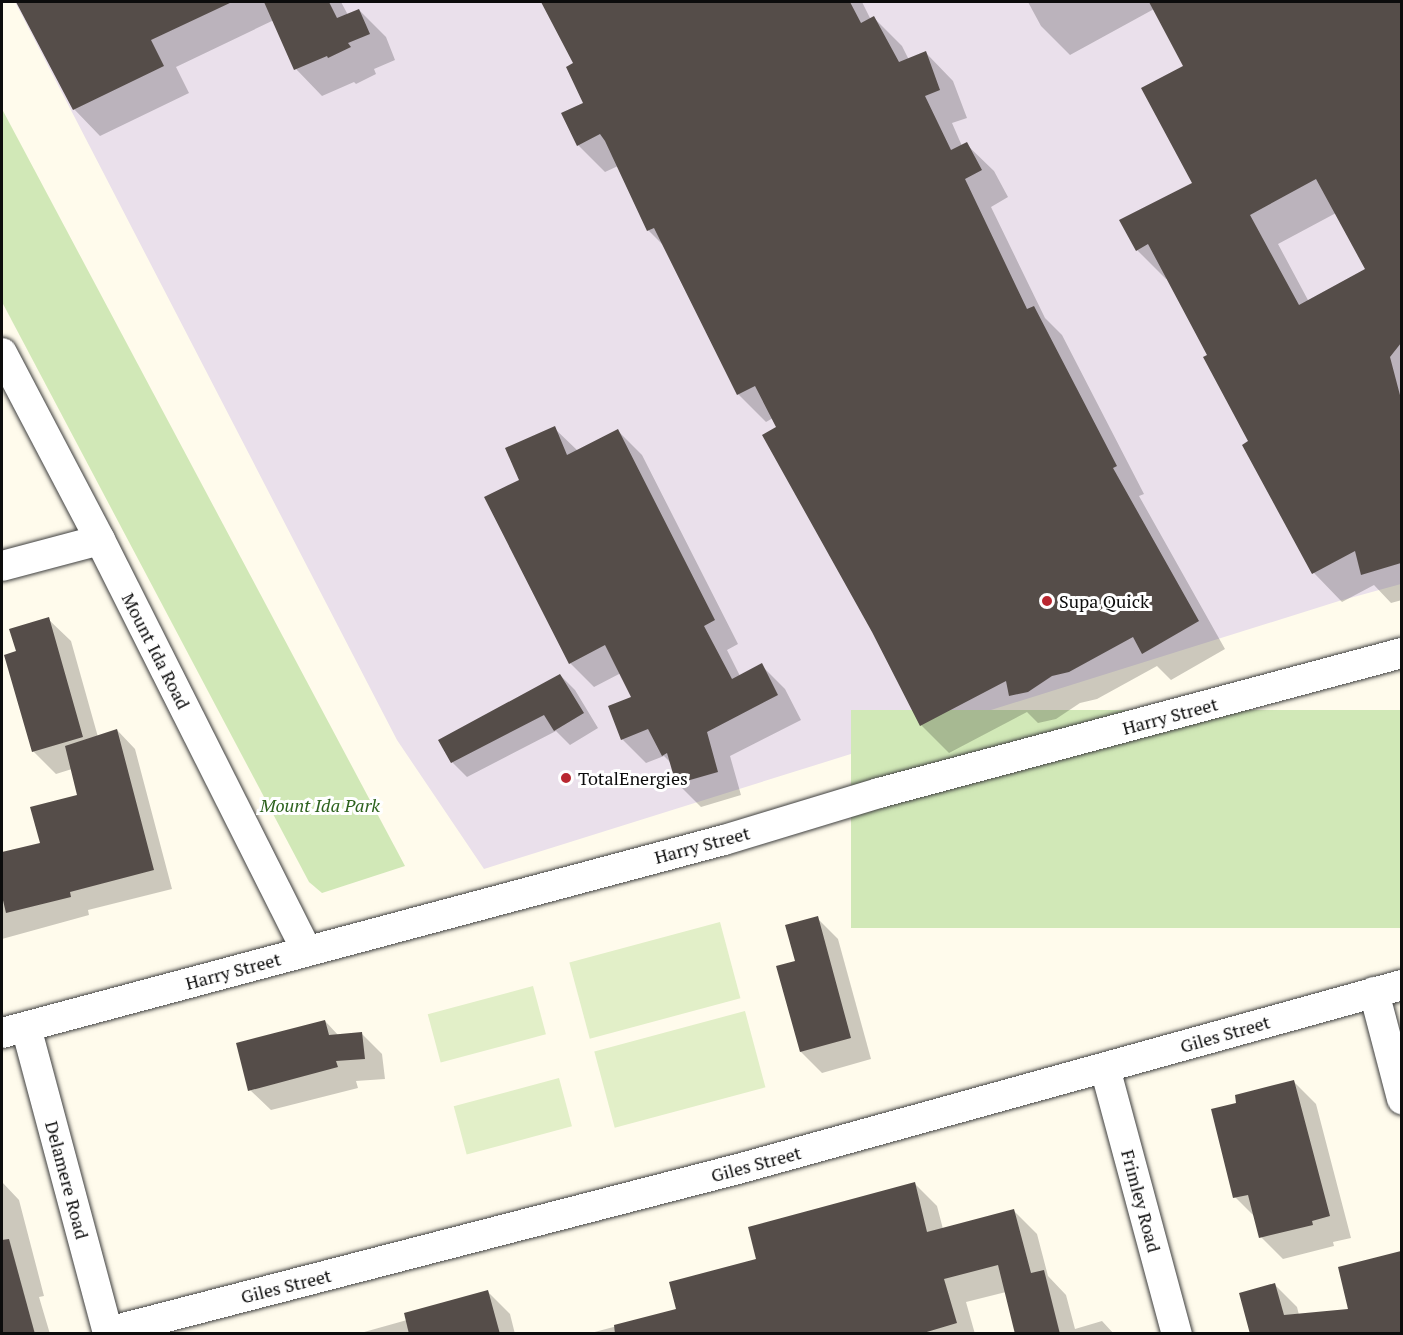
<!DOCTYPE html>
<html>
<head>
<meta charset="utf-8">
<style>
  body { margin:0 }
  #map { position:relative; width:1403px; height:1335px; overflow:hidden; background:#fffbec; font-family:"PT Serif",serif }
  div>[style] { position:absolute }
  .industrial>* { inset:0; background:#eae0eb }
  .green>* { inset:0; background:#d1e8b7; transform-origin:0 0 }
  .pitch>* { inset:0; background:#e2efc8; transform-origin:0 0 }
  .shadow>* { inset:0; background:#0003 }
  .building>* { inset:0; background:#554d49 }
  .roads { filter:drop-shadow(0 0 2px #3f3f3f) drop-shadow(0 0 2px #3f3f3f) }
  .street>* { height:30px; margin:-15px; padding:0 15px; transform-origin:15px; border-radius:15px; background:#fff }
  .dots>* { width:16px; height:16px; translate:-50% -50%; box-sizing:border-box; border:3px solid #fff; border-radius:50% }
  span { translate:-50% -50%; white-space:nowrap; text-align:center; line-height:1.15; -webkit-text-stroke:6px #fff; paint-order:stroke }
  .poi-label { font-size:18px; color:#0c0c0c }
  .left { translate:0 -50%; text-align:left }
  .street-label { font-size:18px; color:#0c0c0c }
  .park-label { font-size:18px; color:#2d621e; font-style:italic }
  .frame { position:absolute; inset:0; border:3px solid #0c0c0c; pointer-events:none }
</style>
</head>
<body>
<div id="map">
  <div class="industrial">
    <i style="clip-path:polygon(15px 2px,1401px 2px,1401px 584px,1339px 601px,484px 869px,397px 740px)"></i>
  </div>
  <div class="green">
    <i style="clip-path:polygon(2px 109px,405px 866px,322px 893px,309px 882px,2px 302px)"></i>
    <i style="left:1401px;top:710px;width:218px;height:550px;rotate:90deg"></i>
  </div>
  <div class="pitch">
    <i style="left:720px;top:922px;width:79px;height:156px;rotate:75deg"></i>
    <i style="left:533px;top:986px;width:50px;height:109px;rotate:75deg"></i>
    <i style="left:745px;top:1011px;width:79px;height:156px;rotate:75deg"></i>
    <i style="left:559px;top:1078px;width:50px;height:109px;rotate:75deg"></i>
  </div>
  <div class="shadow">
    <i style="clip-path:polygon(17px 2px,341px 2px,348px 15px,359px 10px,386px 37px,395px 60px,374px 69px,376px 74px,356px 84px,354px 82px,322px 96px,296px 69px,274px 20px,176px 67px,189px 93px,100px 136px,74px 109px)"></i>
    <i style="clip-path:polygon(543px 2px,862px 2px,871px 20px,874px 18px,902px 46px,909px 60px,926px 53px,953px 81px,967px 118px,952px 123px,962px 146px,966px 144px,994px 171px,1008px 197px,991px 207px,1045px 318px,1062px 335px,1144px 494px,1139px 496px,1225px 649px,1171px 680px,1157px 666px,1097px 699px,1080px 703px,1056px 719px,1038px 723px,1027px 712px,949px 753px,921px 725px,873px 631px,773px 418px,766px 422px,738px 394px,665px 247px,648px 230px,618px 166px,605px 172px,578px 145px,585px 104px,575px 64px)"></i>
    <i style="clip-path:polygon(evenodd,1028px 2px,1402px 2px,1402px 600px,1391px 603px,1374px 585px,1342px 602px,1314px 573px,1244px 445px,1250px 442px,1209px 356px,1168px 278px,1166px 279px,1137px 250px,1194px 184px,1185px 66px,1154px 9px,1070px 55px,1041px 26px,1028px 2px,1336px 213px,1368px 270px,1309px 302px,1278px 244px,1336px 213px)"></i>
    <i style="clip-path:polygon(554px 428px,578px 451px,618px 431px,642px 455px,738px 644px,727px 650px,740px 676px,761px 665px,785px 689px,801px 720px,730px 756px,741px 795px,701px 807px,677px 783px,672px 764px,664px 756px,646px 763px,622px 739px,634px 698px,621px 673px,594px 687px,570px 663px,520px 480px)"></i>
    <i style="clip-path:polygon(48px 619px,71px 641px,98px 737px,117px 730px,135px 749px,172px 889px,88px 910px,89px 915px,2px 939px,2px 854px,42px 844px,79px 796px,72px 769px,56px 774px,33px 751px,17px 652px)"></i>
    <i style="clip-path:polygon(560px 675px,575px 690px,598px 728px,570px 745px,556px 731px,467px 777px,452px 762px)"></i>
    <i style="clip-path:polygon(817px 918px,838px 939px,871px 1059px,822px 1073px,801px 1052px,797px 962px)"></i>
    <i style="clip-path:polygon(325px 1021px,339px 1036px,362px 1034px,382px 1054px,385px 1079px,356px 1081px,358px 1088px,271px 1110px,250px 1090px)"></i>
    <i style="clip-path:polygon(1294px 1082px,1316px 1104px,1351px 1238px,1333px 1242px,1334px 1246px,1283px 1259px,1261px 1237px,1256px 1218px,1235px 1197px)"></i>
    <i style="clip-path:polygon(2px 1182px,19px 1200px,44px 1296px,39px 1297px,50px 1334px,2px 1334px)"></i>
    <i style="clip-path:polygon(914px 1183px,937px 1206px,943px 1229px,1014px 1211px,1037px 1234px,1048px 1276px,1066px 1295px,1075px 1329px,1102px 1321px,1114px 1334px,1016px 1334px,1006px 1292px,966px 1302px,975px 1334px,587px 1334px,678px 1310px,757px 1261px)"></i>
    <i style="clip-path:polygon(1402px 1253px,1402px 1334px,1251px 1334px,1275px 1285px,1297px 1307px,1299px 1315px,1350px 1310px,1340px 1268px)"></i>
    <i style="clip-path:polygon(487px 1291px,510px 1314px,515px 1334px,357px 1334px,407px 1320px)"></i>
  </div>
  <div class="building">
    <i style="clip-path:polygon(16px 2px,232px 2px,151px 40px,164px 66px,73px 110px)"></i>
    <i style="clip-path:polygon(264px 2px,329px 2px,337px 18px,359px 9px,370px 34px,348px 43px,351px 47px,328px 58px,327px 56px,294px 70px)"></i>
    <i style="clip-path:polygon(541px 2px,850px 2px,861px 23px,874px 16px,899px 62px,926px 51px,940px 90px,925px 96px,951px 150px,967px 142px,982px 170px,965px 179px,1027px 309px,1034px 306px,1117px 466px,1113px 468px,1199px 621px,1142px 654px,1133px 637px,1069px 672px,1052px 676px,1028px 692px,1009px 696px,1006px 681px,920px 726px,872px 632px,762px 435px,776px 427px,755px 386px,737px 395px,654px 228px,647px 231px,605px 141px,600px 134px,577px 146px,561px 113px,583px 103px,566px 67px,573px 63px)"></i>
    <i style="clip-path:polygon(evenodd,1149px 2px,1401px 2px,1401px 343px,1390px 357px,1401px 399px,1401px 563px,1361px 575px,1355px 551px,1312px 574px,1242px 445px,1248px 441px,1203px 357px,1207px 355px,1148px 244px,1136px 251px,1119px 220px,1192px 183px,1141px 88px,1183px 66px,1149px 2px,1316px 179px,1365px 269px,1299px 305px,1250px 215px,1316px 179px)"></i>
    <i style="clip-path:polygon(555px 426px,567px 455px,618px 429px,715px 620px,704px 626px,732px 679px,762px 663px,778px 695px,707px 732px,718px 772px,676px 784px,667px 753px,662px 756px,648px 729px,621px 740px,608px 706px,631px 697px,605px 645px,569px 664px,484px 497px,519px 480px,505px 448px)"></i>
    <i style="clip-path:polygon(49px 617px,83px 737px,32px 752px,4px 655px,16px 651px,9px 629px)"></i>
    <i style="clip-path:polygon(560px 674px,584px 713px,554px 731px,544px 715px,451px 763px,438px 740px)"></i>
    <i style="clip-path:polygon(117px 729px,154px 870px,70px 892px,71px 897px,6px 913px,2px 896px,2px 852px,40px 843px,30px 807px,77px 795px,65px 746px)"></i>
    <i style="clip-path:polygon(818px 916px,851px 1038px,800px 1052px,776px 966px,795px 961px,785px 925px)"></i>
    <i style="clip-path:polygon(325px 1020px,329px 1035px,362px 1032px,365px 1059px,336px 1061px,338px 1067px,248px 1091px,236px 1043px)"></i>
    <i style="clip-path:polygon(1294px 1080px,1330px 1216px,1312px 1221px,1313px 1225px,1259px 1238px,1248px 1195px,1233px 1198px,1211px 1109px,1236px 1103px,1235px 1095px)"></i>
    <i style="clip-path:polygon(915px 1182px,927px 1232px,1014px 1209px,1031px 1273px,1044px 1270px,1060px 1334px,1015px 1334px,998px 1265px,944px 1279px,957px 1323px,920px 1334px,615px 1334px,614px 1325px,676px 1309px,669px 1282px,756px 1259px,748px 1227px)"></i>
    <i style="clip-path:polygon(9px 1239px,35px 1334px,2px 1334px,2px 1240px)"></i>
    <i style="clip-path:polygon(1401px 1251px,1401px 1334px,1250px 1334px,1239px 1293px,1275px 1283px,1284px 1315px,1348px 1309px,1338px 1267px)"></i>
    <i style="clip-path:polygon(488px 1290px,500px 1334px,409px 1334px,404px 1313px)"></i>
  </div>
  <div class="roads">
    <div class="street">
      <i style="left:2px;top:353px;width:211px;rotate:62.3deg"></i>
      <i style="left:100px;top:540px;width:460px;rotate:63.3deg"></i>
      <i style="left:2px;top:566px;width:101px;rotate:-14.9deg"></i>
      <i style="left:1374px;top:992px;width:111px;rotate:75.3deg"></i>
      <i style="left:26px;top:1027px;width:318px;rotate:75deg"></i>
      <i style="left:2px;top:1033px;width:747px;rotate:-14.97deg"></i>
      <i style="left:724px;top:840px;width:162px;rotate:-16.9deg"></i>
      <i style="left:879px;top:793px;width:541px;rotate:-14.99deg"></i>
      <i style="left:1105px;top:1068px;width:276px;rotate:74.9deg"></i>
      <i style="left:108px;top:1332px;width:651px;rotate:-14.51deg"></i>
      <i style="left:738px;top:1169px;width:689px;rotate:-15.49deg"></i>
    </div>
  </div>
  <div class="dots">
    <i style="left:1047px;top:601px;background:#b92730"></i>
    <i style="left:566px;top:778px;background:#b92730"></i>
  </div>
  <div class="poi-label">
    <span class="left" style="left:1059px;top:601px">Supa Quick</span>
    <span class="left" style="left:578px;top:778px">TotalEnergies</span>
  </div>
  <div class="street-label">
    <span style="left:156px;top:651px;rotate:63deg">Mount Ida Road</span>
    <span style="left:1170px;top:716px;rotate:-15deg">Harry Street</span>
    <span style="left:702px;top:845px;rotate:-15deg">Harry Street</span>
    <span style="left:233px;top:971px;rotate:-15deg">Harry Street</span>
    <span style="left:1225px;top:1034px;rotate:-16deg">Giles Street</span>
    <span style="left:756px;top:1164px;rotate:-15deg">Giles Street</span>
    <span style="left:67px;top:1180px;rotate:75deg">Delamere Road</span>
    <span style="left:1141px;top:1201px;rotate:75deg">Frimley Road</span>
    <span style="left:286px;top:1286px;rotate:-14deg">Giles Street</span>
  </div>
  <div class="park-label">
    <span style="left:320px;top:805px">Mount Ida Park</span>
  </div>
  <div class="frame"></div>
</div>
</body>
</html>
